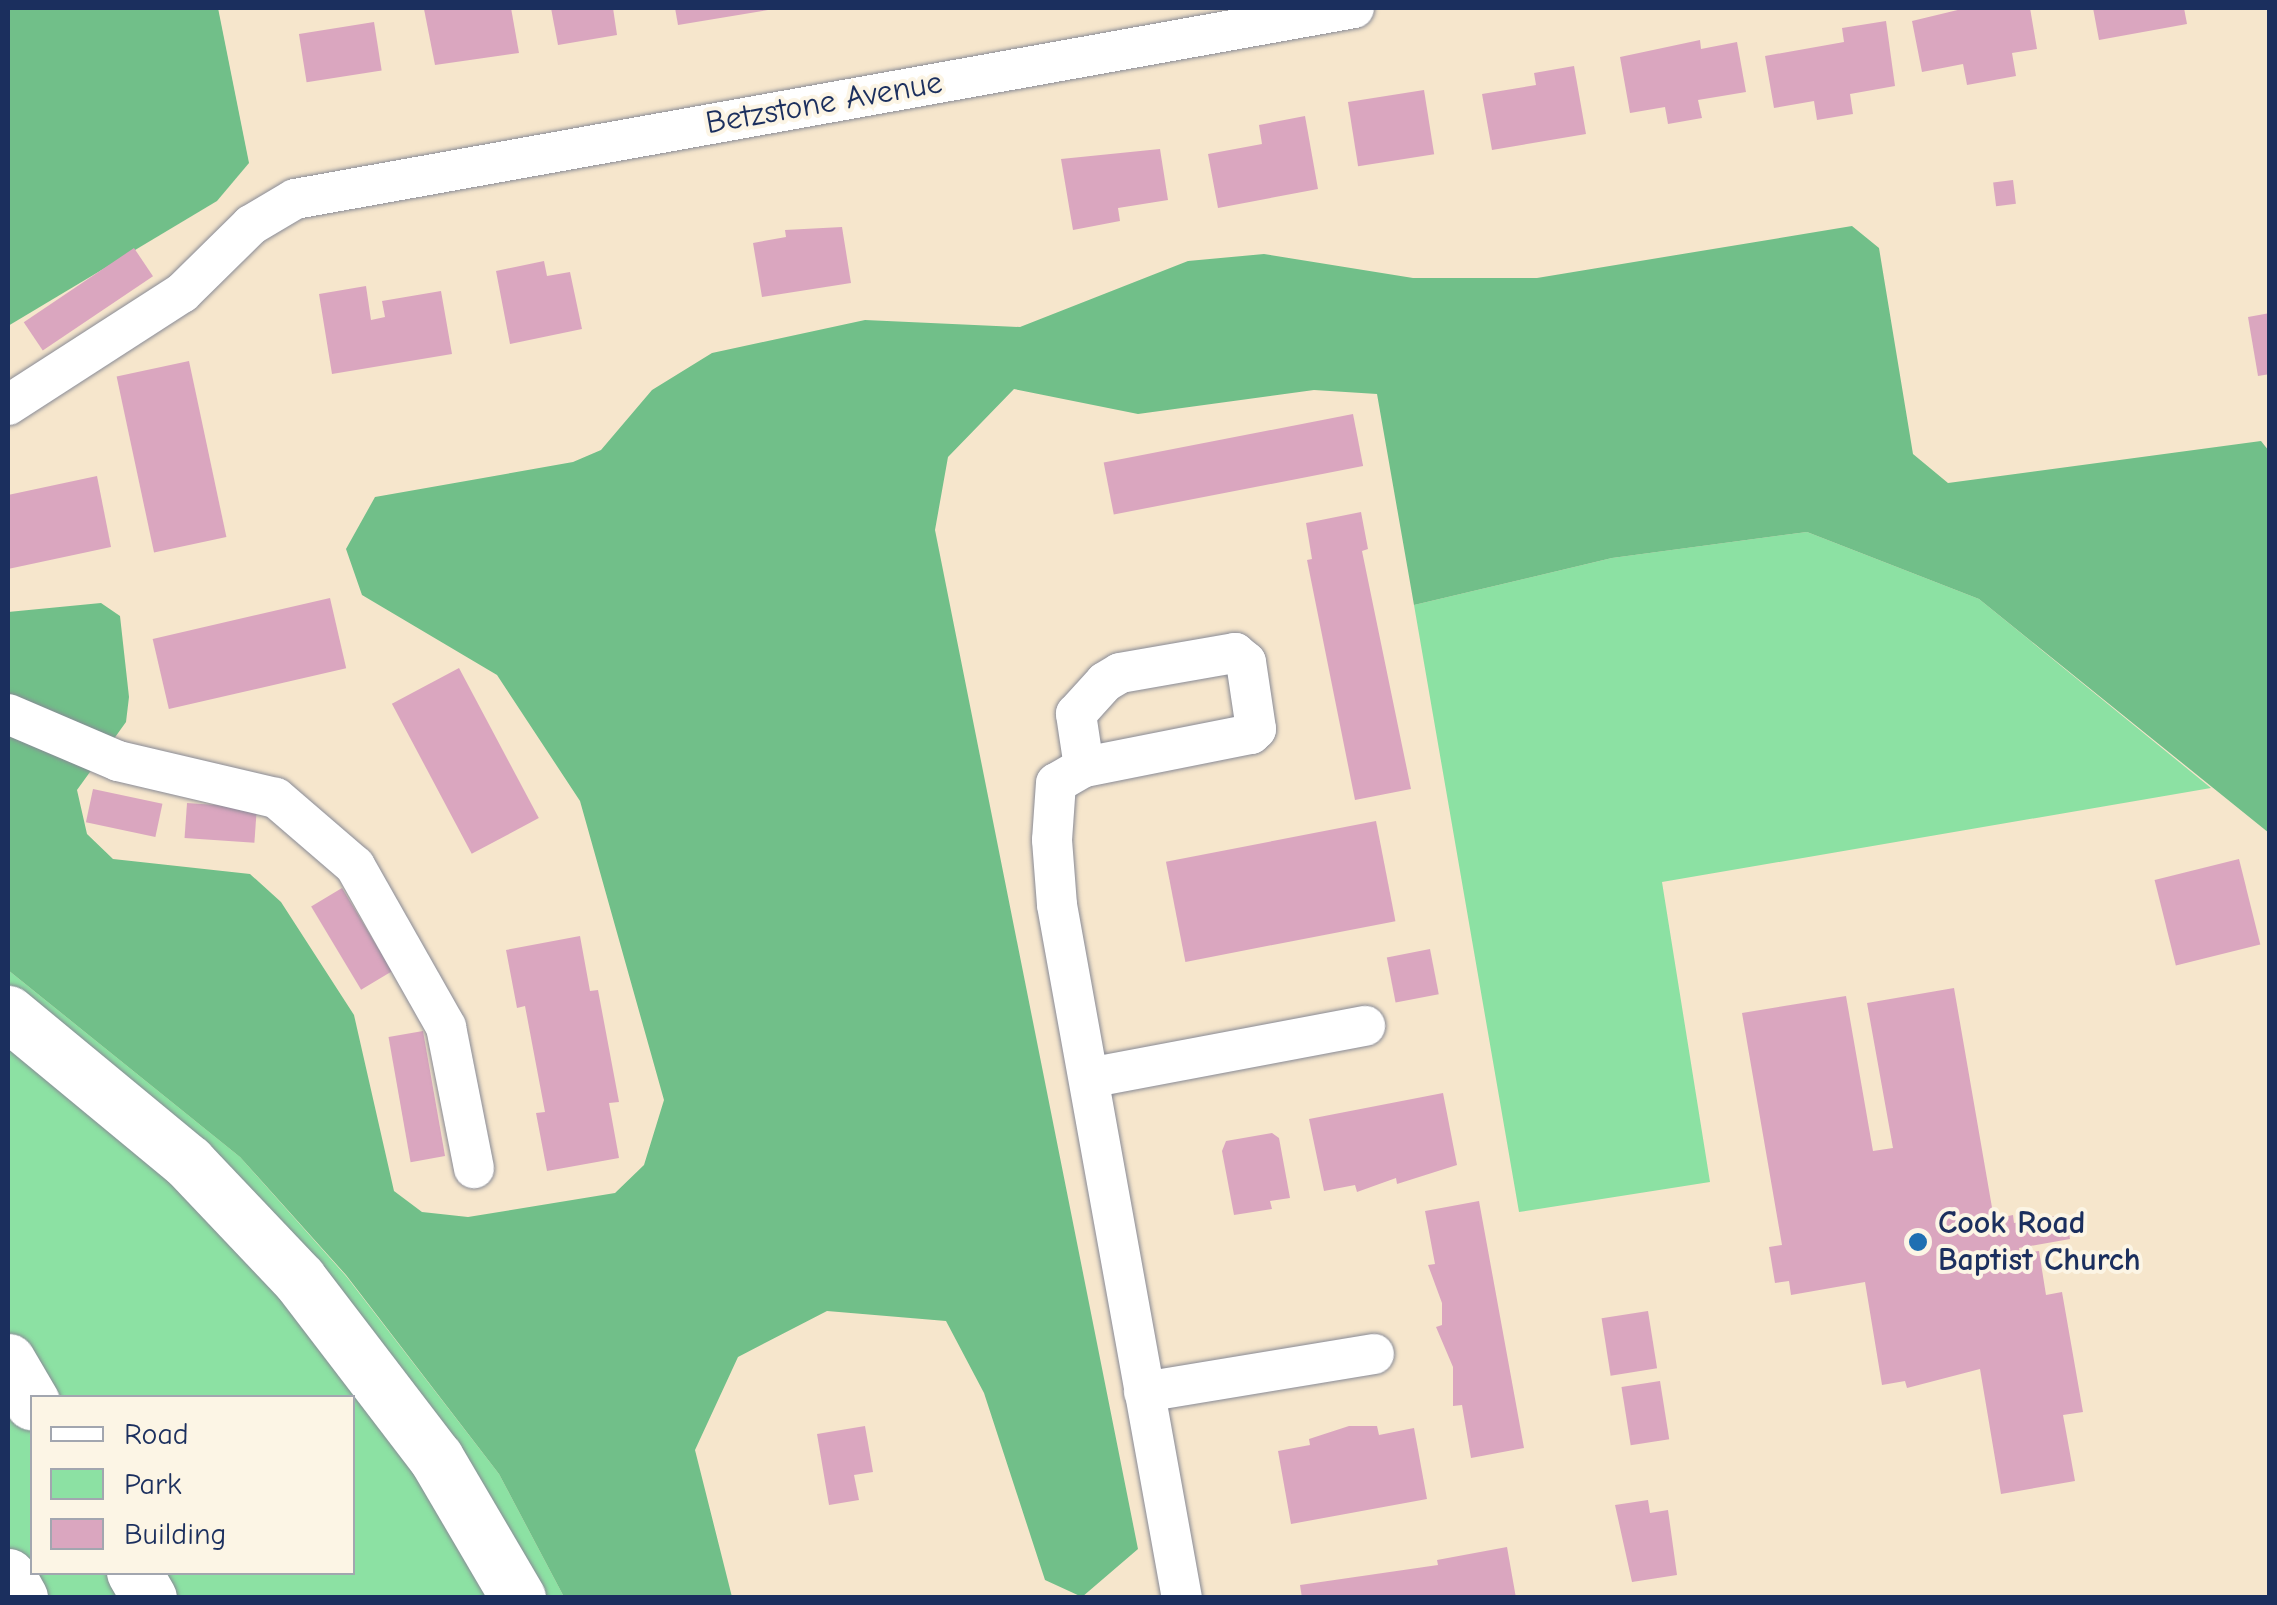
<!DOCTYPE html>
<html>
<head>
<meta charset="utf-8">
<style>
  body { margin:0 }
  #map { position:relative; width:2277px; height:1605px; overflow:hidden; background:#f6e6cc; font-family:"Comic Neue",sans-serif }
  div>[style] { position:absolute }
  .green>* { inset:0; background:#8ce1a3 }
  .forest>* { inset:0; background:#71bf89 }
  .building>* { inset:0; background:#daa6bf; transform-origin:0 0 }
  .roads { filter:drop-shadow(0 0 2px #888a95) drop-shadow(0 0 2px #888a95) }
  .minor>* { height:40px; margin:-20px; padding:0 20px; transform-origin:20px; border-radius:20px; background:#fff }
  .highway>* { height:55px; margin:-27.5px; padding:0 27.5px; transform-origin:27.5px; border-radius:27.5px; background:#fff }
  .dots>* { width:28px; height:28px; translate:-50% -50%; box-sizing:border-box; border:5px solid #fcf5e5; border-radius:50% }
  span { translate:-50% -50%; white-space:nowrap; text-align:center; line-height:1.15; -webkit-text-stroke:8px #fcf5e5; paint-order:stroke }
  .street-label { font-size:32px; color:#1b2f5e }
  .poi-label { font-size:32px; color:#1b2f5e; font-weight:700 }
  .left { translate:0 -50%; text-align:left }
  .frame { position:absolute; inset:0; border:10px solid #1b2f5e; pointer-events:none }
  .legend { position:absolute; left:30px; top:1395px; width:325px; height:180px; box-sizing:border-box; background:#fcf5e5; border:2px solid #a2a6af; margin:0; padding:12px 18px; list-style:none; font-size:30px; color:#1b2f5e }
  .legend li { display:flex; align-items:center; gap:20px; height:50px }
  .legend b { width:50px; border:2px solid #a2a6af }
</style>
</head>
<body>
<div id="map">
  <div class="green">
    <i style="clip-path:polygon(1807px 532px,1979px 599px,2211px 788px,1662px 882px,1710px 1182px,1519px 1212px,1414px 605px,1612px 558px)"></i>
    <i style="clip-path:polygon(evenodd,8px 970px,240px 1157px,346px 1276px,499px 1474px,564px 1597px,8px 1597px,8px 970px,32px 1398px,352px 1398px,352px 1572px,32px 1572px,32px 1398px)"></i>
  </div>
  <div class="forest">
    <i style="clip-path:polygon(8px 8px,218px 8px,249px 163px,217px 201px,8px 326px)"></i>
    <i style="clip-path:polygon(1852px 226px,1879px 248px,1913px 454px,1948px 483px,2261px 441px,2269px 451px,2269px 833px,1979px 599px,1807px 532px,1612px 558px,1414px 605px,1377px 394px,1314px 390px,1138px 414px,1014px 389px,948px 457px,935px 530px,1138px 1549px,1082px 1597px,1045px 1580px,984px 1393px,946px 1321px,827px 1311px,738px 1357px,695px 1450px,732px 1597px,564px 1597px,499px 1474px,346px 1275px,240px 1157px,8px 970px,8px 612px,101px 603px,120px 616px,129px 697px,126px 722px,77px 790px,87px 834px,113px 859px,250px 874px,281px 902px,354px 1015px,394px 1191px,422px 1212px,468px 1217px,615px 1193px,644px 1165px,664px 1100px,580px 801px,497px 675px,362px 595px,346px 549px,375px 497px,573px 462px,601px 450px,652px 390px,712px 353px,865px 320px,1020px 327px,1188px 261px,1264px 254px,1413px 278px,1537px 278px)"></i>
  </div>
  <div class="building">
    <i style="clip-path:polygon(511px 8px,519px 53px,435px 65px,424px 9px)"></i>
    <i style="clip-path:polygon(551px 8px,613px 8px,617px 35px,558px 45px)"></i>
    <i style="clip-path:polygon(675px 8px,768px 8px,768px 10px,678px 25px)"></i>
    <i style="clip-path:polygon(1966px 8px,2030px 8px,2037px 49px,2012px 53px,2016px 76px,1967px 85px,1963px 64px,1922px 72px,1912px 21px)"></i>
    <i style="clip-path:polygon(2093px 8px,2184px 8px,2187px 24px,2099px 40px)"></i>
    <i style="clip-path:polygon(1886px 21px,1895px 86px,1850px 94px,1853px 114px,1817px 120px,1814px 101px,1774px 108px,1765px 56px,1844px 42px,1842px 28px)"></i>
    <i style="left:374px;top:22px;width:49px;height:76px;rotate:81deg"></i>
    <i style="clip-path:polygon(1700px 40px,1701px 49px,1737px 42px,1746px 92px,1698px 100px,1702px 118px,1668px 124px,1665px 107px,1630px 113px,1620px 57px)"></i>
    <i style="clip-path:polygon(1574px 66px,1586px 134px,1492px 150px,1482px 94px,1536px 85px,1534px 73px)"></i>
    <i style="left:1424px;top:90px;width:65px;height:77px;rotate:81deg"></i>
    <i style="clip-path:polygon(1305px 116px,1318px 189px,1218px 208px,1208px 154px,1262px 144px,1259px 125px)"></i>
    <i style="clip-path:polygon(1160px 149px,1168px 200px,1118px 208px,1120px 221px,1073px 230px,1061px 159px)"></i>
    <i style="left:2013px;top:180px;width:24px;height:20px;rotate:83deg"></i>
    <i style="clip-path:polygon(842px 227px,851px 283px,762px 297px,753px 243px,786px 237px,785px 230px)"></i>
    <i style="left:134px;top:248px;width:34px;height:133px;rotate:56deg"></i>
    <i style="clip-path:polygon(544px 261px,547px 276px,570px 272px,582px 329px,510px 344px,496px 271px)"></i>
    <i style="clip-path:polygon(366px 286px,371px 320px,385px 317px,382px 301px,441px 291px,452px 354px,332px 374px,319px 294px)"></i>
    <i style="clip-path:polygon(2270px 313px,2270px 374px,2258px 376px,2248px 317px)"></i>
    <i style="left:189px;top:361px;width:180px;height:74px;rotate:78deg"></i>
    <i style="left:1353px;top:414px;width:53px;height:254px;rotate:79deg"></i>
    <i style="clip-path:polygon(97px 476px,111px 547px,8px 569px,8px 495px)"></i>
    <i style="clip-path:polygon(1361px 512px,1368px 549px,1362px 551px,1411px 789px,1355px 800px,1307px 560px,1312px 559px,1306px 523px)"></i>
    <i style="left:330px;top:598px;width:72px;height:182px;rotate:77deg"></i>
    <i style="left:459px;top:668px;width:170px;height:76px;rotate:62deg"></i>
    <i style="left:93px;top:789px;width:71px;height:34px;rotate:12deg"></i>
    <i style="left:187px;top:803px;width:70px;height:35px;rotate:4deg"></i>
    <i style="left:1376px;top:821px;width:102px;height:214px;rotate:79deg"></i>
    <i style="left:2239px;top:859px;width:88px;height:87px;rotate:76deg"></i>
    <i style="left:342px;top:888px;width:97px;height:36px;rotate:59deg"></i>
    <i style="clip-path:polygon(580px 936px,590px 991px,598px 990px,619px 1102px,609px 1103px,619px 1158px,547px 1171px,536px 1113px,545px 1112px,525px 1006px,517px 1008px,506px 950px)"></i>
    <i style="left:1430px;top:949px;width:46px;height:44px;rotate:79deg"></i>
    <i style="clip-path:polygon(1954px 988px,1994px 1219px,2013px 1215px,2014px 1223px,2066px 1214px,2070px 1239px,2019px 1248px,2020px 1254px,2039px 1251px,2046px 1295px,2062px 1292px,2083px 1412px,2063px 1415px,2075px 1481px,2001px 1494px,1980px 1369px,1907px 1388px,1905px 1381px,1882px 1385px,1865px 1282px,1791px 1295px,1789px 1281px,1775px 1283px,1769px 1247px,1782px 1245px,1742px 1013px,1846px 996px,1873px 1151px,1893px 1148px,1867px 1003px)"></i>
    <i style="left:423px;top:1031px;width:127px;height:35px;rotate:80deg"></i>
    <i style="clip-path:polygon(1443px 1093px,1457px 1165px,1397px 1184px,1396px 1178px,1357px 1192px,1355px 1185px,1324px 1191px,1309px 1119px)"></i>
    <i style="clip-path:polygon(1272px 1133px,1279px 1138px,1290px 1198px,1270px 1201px,1272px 1209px,1234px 1215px,1222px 1151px,1226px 1141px)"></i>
    <i style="clip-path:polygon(1479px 1201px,1524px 1448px,1471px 1458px,1462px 1405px,1453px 1406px,1453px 1367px,1436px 1327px,1442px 1325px,1442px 1303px,1428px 1265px,1435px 1264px,1425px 1211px)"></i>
    <i style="left:1648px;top:1311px;width:58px;height:47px;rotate:81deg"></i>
    <i style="left:1660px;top:1381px;width:59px;height:39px;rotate:81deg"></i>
    <i style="clip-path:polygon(865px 1426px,873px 1472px,854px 1475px,859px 1500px,829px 1505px,817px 1434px)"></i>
    <i style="clip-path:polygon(1349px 1426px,1377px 1426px,1379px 1435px,1414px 1428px,1427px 1499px,1291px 1524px,1278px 1451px,1310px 1445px,1309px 1439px)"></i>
    <i style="clip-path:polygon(1648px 1500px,1650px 1513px,1668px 1510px,1677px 1575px,1632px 1582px,1615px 1505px)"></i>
    <i style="clip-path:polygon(1507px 1547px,1516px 1598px,1302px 1598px,1300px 1585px,1438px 1565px,1437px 1560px)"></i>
  </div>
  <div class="roads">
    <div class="minor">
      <i style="left:8px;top:405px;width:207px;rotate:-32.8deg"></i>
      <i style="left:182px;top:293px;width:97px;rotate:-44.6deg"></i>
      <i style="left:251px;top:225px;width:51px;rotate:-30.6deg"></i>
      <i style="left:295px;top:199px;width:1076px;rotate:-10.22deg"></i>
      <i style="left:8px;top:714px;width:120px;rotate:23.1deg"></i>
      <i style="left:118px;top:761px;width:162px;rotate:13.2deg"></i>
      <i style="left:276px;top:798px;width:104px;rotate:40.7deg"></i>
      <i style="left:355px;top:866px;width:185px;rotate:60.5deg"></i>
      <i style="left:446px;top:1027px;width:144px;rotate:78.8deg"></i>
      <i style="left:1084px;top:767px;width:54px;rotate:-98.6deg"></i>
      <i style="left:1076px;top:714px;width:43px;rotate:-47.8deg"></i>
      <i style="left:1105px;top:682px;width:17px;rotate:-31deg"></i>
      <i style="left:1120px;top:673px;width:117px;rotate:-9.9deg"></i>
      <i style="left:1235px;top:653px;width:14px;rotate:39deg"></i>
      <i style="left:1246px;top:662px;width:68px;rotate:81.5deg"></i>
      <i style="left:1256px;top:729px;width:7px;rotate:135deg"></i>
      <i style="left:1251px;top:734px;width:170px;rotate:168.8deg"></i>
      <i style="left:1084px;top:767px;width:32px;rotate:150deg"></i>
      <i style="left:1056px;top:783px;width:57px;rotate:94deg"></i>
      <i style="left:1052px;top:840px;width:65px;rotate:85.6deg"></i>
      <i style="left:1057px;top:905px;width:704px;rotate:79.78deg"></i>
      <i style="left:1089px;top:1078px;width:281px;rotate:-10.7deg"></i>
      <i style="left:1144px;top:1392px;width:233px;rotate:-9.4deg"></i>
    </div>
    <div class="highway">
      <i style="left:8px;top:1013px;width:234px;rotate:39.6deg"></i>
      <i style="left:188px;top:1162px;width:161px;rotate:46.5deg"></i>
      <i style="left:299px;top:1279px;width:225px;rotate:52.6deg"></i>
      <i style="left:436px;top:1458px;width:162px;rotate:59.6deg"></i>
      <i style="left:8px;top:1361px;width:48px;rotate:59.7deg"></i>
      <i style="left:134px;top:1572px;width:30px;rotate:60deg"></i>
      <i style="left:8px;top:1576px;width:25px;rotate:61deg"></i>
    </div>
  </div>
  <div class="dots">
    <i style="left:1918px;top:1242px;background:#1f6fb2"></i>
  </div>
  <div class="street-label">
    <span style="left:824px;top:103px;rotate:-10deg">Betzstone Avenue</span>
  </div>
  <div class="poi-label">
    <span class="left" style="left:1938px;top:1242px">Cook Road<br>Baptist Church</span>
  </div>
  <div class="frame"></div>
  <ul class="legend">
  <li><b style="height:12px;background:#fff"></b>Road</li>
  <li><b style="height:28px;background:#8ce1a3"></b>Park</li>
  <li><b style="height:28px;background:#daa6bf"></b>Building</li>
  </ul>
</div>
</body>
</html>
